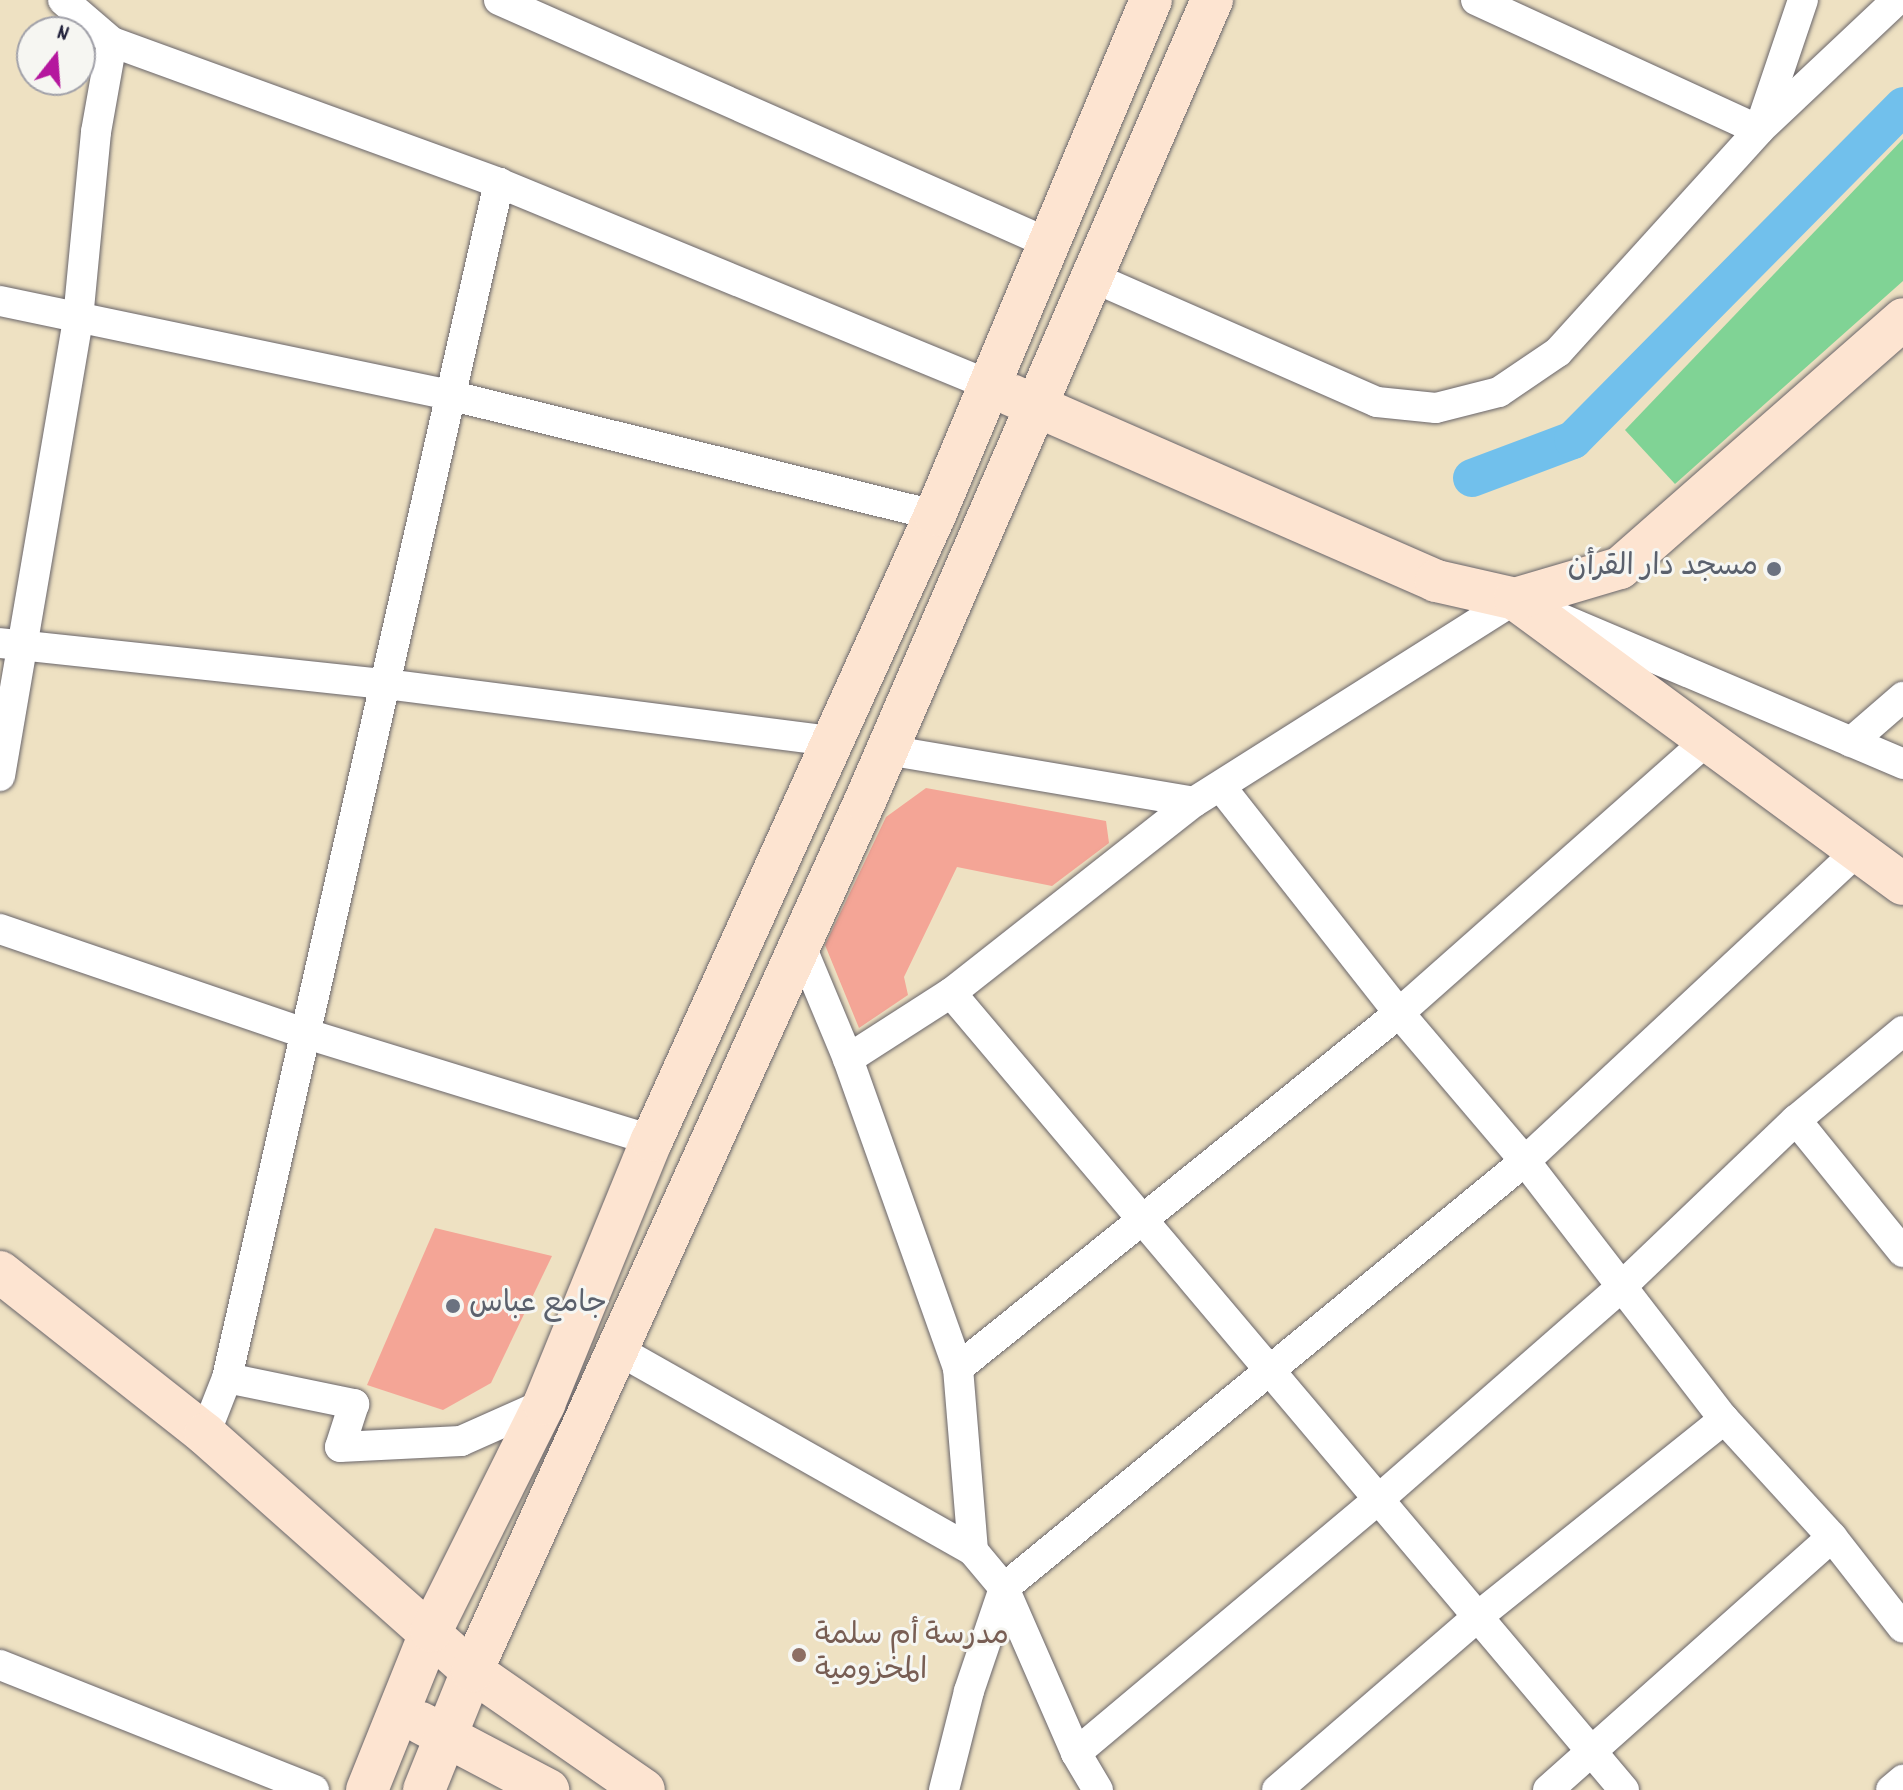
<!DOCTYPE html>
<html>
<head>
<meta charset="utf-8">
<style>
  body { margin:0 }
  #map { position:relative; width:1903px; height:1790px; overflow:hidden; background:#eee1c2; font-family:Dekko,"Playpen Sans Arabic",sans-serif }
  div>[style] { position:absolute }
  .green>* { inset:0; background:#80d395 }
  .canal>* { height:38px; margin:-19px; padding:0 19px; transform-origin:19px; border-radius:19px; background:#71c0ec }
  .building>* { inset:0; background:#f4a596 }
  .roads { filter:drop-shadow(0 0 2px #69656a) drop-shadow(0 0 2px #69656a) }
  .minor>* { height:30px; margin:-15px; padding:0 15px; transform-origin:15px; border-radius:15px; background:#fff }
  .secondary>* { height:42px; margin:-21px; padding:0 21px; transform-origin:21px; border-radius:21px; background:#fde4d1 }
  .dots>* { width:22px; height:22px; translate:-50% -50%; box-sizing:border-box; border:4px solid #f6f6f2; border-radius:50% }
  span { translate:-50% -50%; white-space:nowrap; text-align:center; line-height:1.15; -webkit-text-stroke:6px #f6f6f2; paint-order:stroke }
  .worship-label { font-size:30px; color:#5b616d }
  .right { translate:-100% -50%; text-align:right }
  .left { translate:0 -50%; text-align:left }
  .education-label { font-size:30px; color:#785e54 }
  .north { position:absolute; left:16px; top:16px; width:80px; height:80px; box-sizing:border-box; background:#f6f6f2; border:2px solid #a1a1a9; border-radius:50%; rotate:17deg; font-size:22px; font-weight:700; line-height:32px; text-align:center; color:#22223b }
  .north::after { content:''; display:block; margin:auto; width:28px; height:36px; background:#b5179e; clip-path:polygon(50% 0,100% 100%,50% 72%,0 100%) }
</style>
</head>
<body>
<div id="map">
  <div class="green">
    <i style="clip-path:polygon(1903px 139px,1903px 281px,1675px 484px,1625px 430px)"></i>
  </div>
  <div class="canal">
    <i style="left:1472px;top:478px;width:108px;rotate:-20.6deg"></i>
    <i style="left:1573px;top:440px;width:470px;rotate:-45.3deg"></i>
  </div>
  <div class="building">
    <i style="clip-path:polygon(926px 788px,1106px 821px,1109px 843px,1052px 886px,957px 867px,904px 977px,908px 995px,859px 1028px,825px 945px,886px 817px)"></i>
    <i style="clip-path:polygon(435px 1228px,552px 1256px,491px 1383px,443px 1410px,367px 1385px)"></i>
  </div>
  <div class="roads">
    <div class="minor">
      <i style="left:63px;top:0;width:65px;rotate:40.6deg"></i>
      <i style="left:112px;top:42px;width:412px;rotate:20deg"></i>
      <i style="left:499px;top:183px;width:528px;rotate:22.39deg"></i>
      <i style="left:499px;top:0;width:598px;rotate:23.87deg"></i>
      <i style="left:1476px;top:0;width:311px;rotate:24.7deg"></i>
      <i style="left:1759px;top:130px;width:137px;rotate:-71.3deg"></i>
      <i style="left:1092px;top:277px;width:311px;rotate:23.7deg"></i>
      <i style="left:1377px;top:402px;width:59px;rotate:5.8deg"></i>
      <i style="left:1436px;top:408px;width:65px;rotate:-14.3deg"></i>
      <i style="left:1499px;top:392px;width:71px;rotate:-34.1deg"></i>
      <i style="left:1558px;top:352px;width:299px;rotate:-47.8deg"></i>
      <i style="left:1759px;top:130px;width:190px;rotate:-43.3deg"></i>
      <i style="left:0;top:301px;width:463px;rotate:11.8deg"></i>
      <i style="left:453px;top:396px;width:496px;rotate:13.9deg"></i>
      <i style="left:0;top:643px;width:388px;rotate:6.1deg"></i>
      <i style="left:386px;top:684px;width:450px;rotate:7.3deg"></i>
      <i style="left:1851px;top:742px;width:69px;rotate:-40.9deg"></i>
      <i style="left:887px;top:750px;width:311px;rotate:9.6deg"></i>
      <i style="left:0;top:776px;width:464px;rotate:-80.3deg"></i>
      <i style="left:78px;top:319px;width:188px;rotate:-84.5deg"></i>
      <i style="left:96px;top:132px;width:91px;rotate:-79.9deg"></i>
      <i style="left:1221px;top:787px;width:288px;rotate:51.8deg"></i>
      <i style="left:1399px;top:1013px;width:194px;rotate:49.6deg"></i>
      <i style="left:1525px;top:1161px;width:326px;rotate:52.4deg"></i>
      <i style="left:1724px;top:1419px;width:160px;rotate:47.5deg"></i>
      <i style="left:1832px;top:1537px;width:115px;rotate:52deg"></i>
      <i style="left:0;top:929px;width:324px;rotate:18.9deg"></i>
      <i style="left:307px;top:1034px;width:361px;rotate:17.1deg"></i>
      <i style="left:800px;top:944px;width:125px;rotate:67.3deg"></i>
      <i style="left:848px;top:1059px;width:328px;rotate:70.4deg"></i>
      <i style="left:958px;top:1368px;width:184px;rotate:85.3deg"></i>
      <i style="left:973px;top:1551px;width:48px;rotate:50deg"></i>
      <i style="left:1004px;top:1588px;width:180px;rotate:66.4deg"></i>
      <i style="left:1076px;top:1753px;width:43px;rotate:59.3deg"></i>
      <i style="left:951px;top:993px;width:1043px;rotate:49.82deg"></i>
      <i style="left:848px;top:1059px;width:122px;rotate:-32.7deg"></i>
      <i style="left:951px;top:993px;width:309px;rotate:-38.2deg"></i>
      <i style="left:1194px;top:802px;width:380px;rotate:-32.3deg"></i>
      <i style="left:1515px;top:599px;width:422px;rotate:23deg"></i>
      <i style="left:1796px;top:1120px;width:170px;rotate:51deg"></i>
      <i style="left:618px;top:1350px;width:408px;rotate:29.5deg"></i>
      <i style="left:958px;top:1368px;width:566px;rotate:-38.83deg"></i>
      <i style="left:1399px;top:1013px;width:415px;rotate:-41.5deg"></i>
      <i style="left:227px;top:1378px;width:130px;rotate:11.6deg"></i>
      <i style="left:354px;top:1404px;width:45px;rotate:108deg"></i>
      <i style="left:340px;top:1447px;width:121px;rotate:-2.8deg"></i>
      <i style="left:461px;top:1441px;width:91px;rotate:-24deg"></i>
      <i style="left:205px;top:1434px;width:60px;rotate:-68.6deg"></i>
      <i style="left:227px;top:1378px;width:1226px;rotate:-77.18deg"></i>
      <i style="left:0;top:1665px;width:338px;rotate:21.7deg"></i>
      <i style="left:1076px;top:1753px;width:394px;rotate:-40deg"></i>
      <i style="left:1378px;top:1500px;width:323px;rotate:-41.2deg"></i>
      <i style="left:1621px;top:1287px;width:242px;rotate:-43.7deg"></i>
      <i style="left:1796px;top:1120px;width:139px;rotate:-39.8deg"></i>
      <i style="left:944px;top:1790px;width:102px;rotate:-75.8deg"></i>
      <i style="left:969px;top:1691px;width:109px;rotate:-71.2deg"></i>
      <i style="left:1004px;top:1588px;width:674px;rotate:-39.34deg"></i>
      <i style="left:1525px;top:1161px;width:454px;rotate:-43deg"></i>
      <i style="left:1277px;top:1790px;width:263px;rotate:-40.8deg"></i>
      <i style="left:1476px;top:1618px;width:318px;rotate:-38.7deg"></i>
      <i style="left:1548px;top:1790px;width:380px;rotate:-41.7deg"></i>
      <i style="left:1891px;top:1790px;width:16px;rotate:-40deg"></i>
    </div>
    <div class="secondary">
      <i style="left:1011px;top:395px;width:464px;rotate:23.6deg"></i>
      <i style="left:1436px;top:581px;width:81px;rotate:12.8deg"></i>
      <i style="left:1515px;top:599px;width:481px;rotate:36.3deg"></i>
      <i style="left:1515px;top:599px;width:109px;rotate:-16.4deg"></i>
      <i style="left:1620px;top:568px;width:377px;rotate:-41.3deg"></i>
      <i style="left:0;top:1272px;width:261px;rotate:38.3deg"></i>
      <i style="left:205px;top:1434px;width:357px;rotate:41.6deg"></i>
      <i style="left:472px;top:1671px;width:209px;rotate:34.7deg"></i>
      <i style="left:421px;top:1723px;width:144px;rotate:27.8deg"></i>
      <i style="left:367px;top:1790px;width:171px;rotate:-68.1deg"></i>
      <i style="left:431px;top:1631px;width:254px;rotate:-63.5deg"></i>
      <i style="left:544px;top:1404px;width:285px;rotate:-67.8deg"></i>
      <i style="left:652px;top:1140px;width:686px;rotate:-65.64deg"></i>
      <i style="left:935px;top:515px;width:558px;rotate:-67.25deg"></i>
      <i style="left:424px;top:1790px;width:128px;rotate:-68deg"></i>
      <i style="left:472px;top:1671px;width:955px;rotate:-65.69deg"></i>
      <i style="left:865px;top:801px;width:873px;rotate:-66.58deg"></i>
    </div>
  </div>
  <div class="dots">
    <i style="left:1774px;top:569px;background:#6b7280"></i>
    <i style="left:453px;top:1306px;background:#6b7280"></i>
    <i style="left:799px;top:1655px;background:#8d6e63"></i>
  </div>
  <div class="worship-label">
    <span class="right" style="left:1758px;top:569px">مسجد دار القرأن</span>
    <span class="left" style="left:469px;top:1306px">جامع عباس</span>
  </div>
  <div class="education-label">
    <span class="left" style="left:815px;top:1655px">مدرسة أم سلمة<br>المخزومية</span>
  </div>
  <div class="north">N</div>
</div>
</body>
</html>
